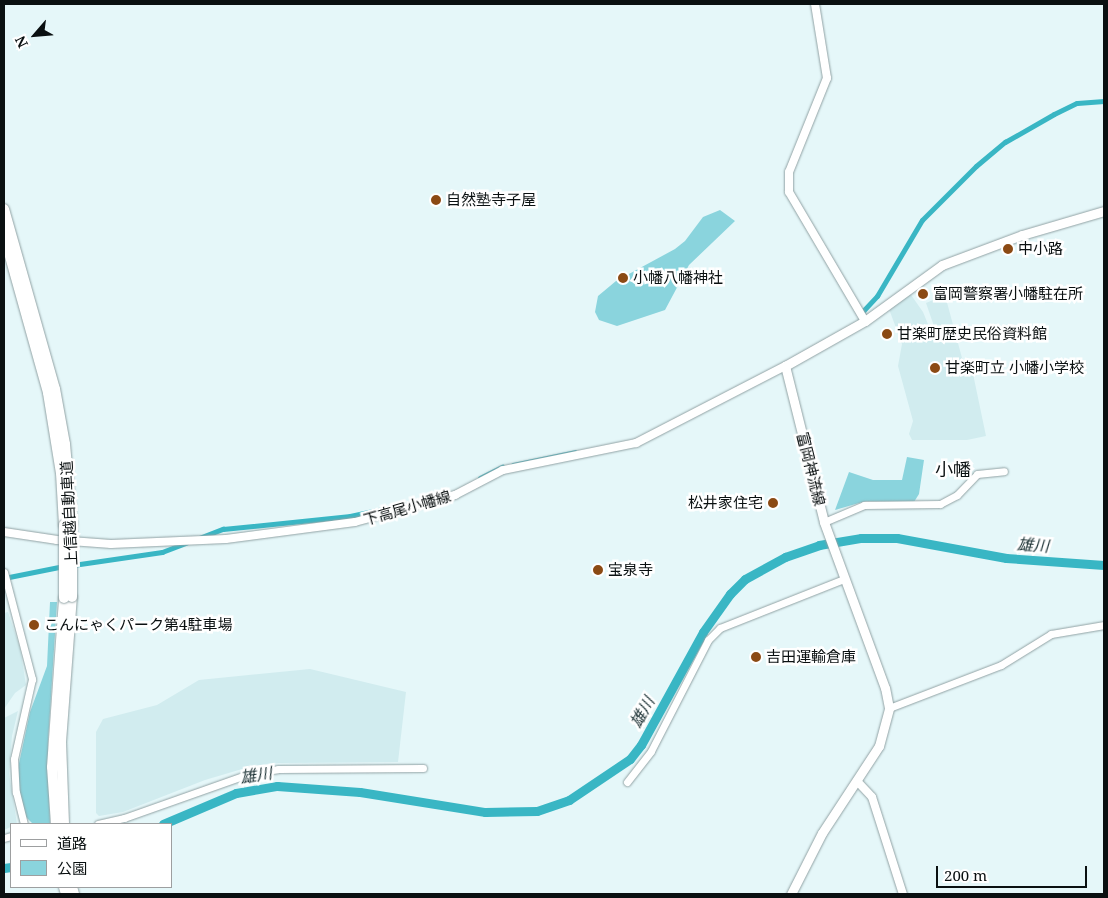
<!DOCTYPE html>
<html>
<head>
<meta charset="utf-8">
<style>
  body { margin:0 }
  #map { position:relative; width:1108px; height:898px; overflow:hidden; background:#e5f7f9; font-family:"Noto Serif","Noto Sans JP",serif }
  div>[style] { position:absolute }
  .built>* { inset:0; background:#d1ecef }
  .green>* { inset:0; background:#8ad4dd }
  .canal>* { height:5px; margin:-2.5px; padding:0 2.5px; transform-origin:2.5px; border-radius:2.5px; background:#39b6c4 }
  .river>* { height:9px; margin:-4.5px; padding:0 4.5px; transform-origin:4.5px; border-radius:4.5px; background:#39b6c4 }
  .roads { filter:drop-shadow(0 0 1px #91a2a4) drop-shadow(0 0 1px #91a2a4) }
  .tertiary>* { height:7px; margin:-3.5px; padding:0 3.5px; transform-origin:3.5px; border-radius:3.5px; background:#fff }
  .secondary>* { height:8px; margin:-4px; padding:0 4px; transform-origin:4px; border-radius:4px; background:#fff }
  .primary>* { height:9px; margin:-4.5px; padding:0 4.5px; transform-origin:4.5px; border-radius:4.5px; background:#fff }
  .motorway>* { height:10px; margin:-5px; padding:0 5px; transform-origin:5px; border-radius:5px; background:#fff }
  .bridges { filter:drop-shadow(0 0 1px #91a2a4) drop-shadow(0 0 1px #91a2a4) }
  .motorway-bridge>* { height:10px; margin:-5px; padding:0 5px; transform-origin:5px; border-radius:5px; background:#fff }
  .dots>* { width:14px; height:14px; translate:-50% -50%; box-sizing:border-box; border:2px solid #fff; border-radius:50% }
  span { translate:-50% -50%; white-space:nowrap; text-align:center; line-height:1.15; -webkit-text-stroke:5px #fff; paint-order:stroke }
  .poi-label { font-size:15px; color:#0a1011 }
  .left { translate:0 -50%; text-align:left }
  .right { translate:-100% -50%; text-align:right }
  .street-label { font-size:15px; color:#0a1011 }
  .water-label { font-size:16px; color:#1a2f32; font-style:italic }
  .quarter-label { font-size:18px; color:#0a1011 }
  .frame { position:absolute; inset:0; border:5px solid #0a1011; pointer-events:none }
  .legend { position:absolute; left:10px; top:823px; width:162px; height:65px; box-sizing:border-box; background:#fff; border:1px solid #9d9fa0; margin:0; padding:6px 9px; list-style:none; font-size:15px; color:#0a1011 }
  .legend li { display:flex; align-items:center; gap:10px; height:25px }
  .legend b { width:25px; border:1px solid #9d9fa0 }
  .north { position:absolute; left:10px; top:10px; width:50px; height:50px; -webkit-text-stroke:4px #fff; paint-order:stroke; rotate:243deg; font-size:14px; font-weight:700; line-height:20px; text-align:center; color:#0a1011 }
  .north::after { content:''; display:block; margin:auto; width:18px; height:22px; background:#0a1011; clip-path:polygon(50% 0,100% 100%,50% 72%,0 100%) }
  .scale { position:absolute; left:936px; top:866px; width:151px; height:22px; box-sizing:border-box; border:2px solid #0a1011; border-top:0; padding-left:6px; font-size:15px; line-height:18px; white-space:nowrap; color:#0a1011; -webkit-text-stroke:4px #fff; paint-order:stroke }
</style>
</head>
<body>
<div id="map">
  <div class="built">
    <i style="clip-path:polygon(909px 292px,923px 312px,932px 334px,936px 332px,926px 303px,945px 295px,962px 358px,972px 369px,986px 436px,967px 440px,912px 440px,909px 434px,913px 421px,898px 366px,902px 344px,889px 309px)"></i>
    <i style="clip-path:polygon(8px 612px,20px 648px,26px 685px,15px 693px,4px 709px,4px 613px)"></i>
    <i style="clip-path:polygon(310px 669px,406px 692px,398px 762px,278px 763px,249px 767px,205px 780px,123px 812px,99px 816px,96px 813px,96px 732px,103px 719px,157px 705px,199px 680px)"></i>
    <i style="clip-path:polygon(18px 711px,12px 736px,9px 773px,17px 824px,4px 830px,4px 718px)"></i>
  </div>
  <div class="green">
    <i style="clip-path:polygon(720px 210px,735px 221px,689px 265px,665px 310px,617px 326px,599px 320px,595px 312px,598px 296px,616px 281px,675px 249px,685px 241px,703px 217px)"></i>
    <i style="clip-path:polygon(907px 457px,924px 460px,919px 494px,914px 502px,866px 501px,835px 510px,849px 472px,873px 480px,902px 480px)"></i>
    <i style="clip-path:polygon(50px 602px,57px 602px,48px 743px,50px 824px,33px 824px,26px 817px,19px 792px,18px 768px,30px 712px,47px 666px)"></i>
  </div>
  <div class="canal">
    <i style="left:863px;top:311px;width:21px;rotate:-47deg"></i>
    <i style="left:877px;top:296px;width:88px;rotate:-59.4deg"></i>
    <i style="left:922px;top:220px;width:76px;rotate:-45deg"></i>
    <i style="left:976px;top:166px;width:38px;rotate:-40deg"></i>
    <i style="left:1005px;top:142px;width:56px;rotate:-29.7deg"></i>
    <i style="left:1054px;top:114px;width:25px;rotate:-26deg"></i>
    <i style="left:1077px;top:103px;width:27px;rotate:-4deg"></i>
    <i style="left:513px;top:465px;width:63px;rotate:-11.8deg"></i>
    <i style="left:480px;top:478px;width:25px;rotate:-27deg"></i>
    <i style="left:199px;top:538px;width:26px;rotate:-21deg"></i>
    <i style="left:223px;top:529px;width:128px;rotate:-5.8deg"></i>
    <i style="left:350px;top:516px;width:71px;rotate:-12.3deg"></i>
    <i style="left:73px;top:565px;width:90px;rotate:-8.3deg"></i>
    <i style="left:162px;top:552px;width:26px;rotate:-21deg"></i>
    <i style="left:4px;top:578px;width:61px;rotate:-11.3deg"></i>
  </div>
  <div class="river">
    <i style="left:163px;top:824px;width:79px;rotate:-23deg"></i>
    <i style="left:236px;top:793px;width:42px;rotate:-9.7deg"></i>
    <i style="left:277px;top:786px;width:83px;rotate:4.1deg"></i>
    <i style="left:360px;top:792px;width:127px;rotate:9.1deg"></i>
    <i style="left:485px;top:812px;width:52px;rotate:-1.1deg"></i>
    <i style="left:537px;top:811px;width:34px;rotate:-19deg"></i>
    <i style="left:569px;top:800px;width:73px;rotate:-33.9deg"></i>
    <i style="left:630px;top:759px;width:18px;rotate:-52deg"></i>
    <i style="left:641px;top:745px;width:129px;rotate:-61.2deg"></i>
    <i style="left:703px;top:632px;width:47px;rotate:-54.6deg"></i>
    <i style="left:730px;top:594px;width:21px;rotate:-45deg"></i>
    <i style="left:745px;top:579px;width:46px;rotate:-28.8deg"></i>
    <i style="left:785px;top:557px;width:36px;rotate:-19deg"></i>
    <i style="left:819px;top:545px;width:43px;rotate:-9.5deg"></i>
    <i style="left:861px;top:538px;width:36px"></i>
    <i style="left:897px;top:538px;width:111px;rotate:10.4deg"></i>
    <i style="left:1006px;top:558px;width:98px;rotate:4.1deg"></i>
    <i style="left:4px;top:868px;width:7px;rotate:-8deg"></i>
  </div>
  <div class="roads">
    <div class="tertiary">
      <i style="left:824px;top:522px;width:43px;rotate:-23deg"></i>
      <i style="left:864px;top:505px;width:76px;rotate:-0.8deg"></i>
      <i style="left:940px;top:504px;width:19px;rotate:-28deg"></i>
      <i style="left:957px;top:495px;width:29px;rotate:-46deg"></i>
      <i style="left:977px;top:474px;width:27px;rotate:-6deg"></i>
      <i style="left:4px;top:572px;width:111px;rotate:75.3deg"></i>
      <i style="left:32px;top:679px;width:82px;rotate:102.7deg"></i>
      <i style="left:14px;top:759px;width:33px;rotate:87deg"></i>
      <i style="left:16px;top:792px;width:33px;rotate:76deg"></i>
      <i style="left:889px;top:708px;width:120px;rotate:-21deg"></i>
      <i style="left:1001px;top:665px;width:59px;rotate:-31.8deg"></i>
      <i style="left:1051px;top:634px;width:54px;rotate:-9.6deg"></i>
      <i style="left:627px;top:782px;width:39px;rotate:-52deg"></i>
      <i style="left:651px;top:751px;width:125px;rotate:-62.8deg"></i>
      <i style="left:708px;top:640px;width:17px;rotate:-45deg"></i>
      <i style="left:720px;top:628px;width:133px;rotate:-21.6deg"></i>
      <i style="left:98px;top:824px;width:27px;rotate:-13deg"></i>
      <i style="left:124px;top:818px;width:135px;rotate:-19.5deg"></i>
      <i style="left:251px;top:773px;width:27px;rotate:-8deg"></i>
      <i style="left:278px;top:769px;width:145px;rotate:-0.4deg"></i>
      <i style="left:4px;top:838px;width:7px;rotate:-16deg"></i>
    </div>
    <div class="secondary">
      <i style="left:815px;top:4px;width:75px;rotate:80.8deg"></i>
      <i style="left:827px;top:78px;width:101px;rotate:112deg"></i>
      <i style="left:789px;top:172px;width:20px;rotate:90deg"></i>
      <i style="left:789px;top:192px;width:150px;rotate:59.5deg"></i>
      <i style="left:4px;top:532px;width:54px;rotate:8.6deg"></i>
      <i style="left:57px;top:540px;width:54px;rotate:4.2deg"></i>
      <i style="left:111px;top:544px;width:115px;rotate:-2.5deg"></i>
      <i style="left:226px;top:539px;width:130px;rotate:-7.5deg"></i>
      <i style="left:355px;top:522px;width:104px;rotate:-15.1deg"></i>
      <i style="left:455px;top:495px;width:54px;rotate:-27.5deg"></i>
      <i style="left:503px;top:470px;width:136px;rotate:-11.5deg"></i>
      <i style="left:636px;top:443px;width:168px;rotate:-27.3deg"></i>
      <i style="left:857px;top:781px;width:22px;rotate:47deg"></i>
      <i style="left:872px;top:797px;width:102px;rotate:72.3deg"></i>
    </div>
    <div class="primary">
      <i style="left:791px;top:894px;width:68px;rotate:-63.1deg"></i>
      <i style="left:822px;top:833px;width:104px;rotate:-56.8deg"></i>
      <i style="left:879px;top:746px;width:39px;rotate:-75deg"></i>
      <i style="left:889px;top:708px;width:20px;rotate:-101deg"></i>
      <i style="left:885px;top:688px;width:177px;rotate:-110.2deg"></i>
      <i style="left:824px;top:522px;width:161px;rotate:-104deg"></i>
      <i style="left:785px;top:366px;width:92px;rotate:-29.4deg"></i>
      <i style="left:865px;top:321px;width:95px;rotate:-36deg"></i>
      <i style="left:942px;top:265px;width:85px;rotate:-20.6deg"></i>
      <i style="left:1022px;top:235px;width:85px;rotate:-16.3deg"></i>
    </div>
    <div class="motorway">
      <i style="left:4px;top:209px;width:187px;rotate:74.2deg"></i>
      <i style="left:55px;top:389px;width:56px;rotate:79.7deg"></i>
      <i style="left:65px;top:444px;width:80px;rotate:85deg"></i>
      <i style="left:4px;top:235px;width:164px;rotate:74.4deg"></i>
      <i style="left:48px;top:393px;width:81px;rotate:80.8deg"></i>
      <i style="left:61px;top:473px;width:52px;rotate:86.7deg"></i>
      <i style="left:56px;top:824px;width:57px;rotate:-94deg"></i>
      <i style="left:52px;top:767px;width:169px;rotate:-85.9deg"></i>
      <i style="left:64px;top:824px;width:82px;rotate:-92.1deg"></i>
      <i style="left:61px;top:742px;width:145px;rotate:-85.7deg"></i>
      <i style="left:64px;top:887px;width:7px;rotate:74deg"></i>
      <i style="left:72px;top:887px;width:7px;rotate:74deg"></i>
    </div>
  </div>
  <div class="bridges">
    <div class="motorway-bridge">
      <i style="left:72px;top:597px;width:73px;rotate:-90deg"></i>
      <i style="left:64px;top:598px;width:73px;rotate:-90deg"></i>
    </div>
  </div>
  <div class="dots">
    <i style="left:436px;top:200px;background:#8b4a14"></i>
    <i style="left:1008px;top:249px;background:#8b4a14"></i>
    <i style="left:623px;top:278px;background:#8b4a14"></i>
    <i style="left:923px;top:294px;background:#8b4a14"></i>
    <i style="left:887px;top:334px;background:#8b4a14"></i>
    <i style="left:935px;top:368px;background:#8b4a14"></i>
    <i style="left:773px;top:503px;background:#8b4a14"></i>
    <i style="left:598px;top:570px;background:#8b4a14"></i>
    <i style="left:34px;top:625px;background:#8b4a14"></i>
    <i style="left:756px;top:657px;background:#8b4a14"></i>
  </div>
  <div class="poi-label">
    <span class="left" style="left:446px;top:200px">自然塾寺子屋</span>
    <span class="left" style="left:1018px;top:249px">中小路</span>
    <span class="left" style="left:633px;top:278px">小幡八幡神社</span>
    <span class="left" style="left:933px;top:294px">富岡警察署小幡駐在所</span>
    <span class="left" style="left:897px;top:334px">甘楽町歴史民俗資料館</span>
    <span class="left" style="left:945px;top:368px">甘楽町立 小幡小学校</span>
    <span class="right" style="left:763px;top:503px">松井家住宅</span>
    <span class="left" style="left:608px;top:570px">宝泉寺</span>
    <span class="left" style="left:44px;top:625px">こんにゃくパーク第4駐車場</span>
    <span class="left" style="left:766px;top:657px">吉田運輸倉庫</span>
  </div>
  <div class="street-label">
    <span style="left:811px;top:469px;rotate:76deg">富岡神流線</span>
    <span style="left:407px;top:508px;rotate:-16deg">下高尾小幡線</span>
    <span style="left:69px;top:513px;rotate:-93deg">上信越自動車道</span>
  </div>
  <div class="water-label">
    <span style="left:1033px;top:545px;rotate:4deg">雄川</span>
    <span style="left:642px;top:712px;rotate:-61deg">雄川</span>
    <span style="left:256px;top:775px;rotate:-9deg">雄川</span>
  </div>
  <div class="quarter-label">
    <span style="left:953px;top:469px">小幡</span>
  </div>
  <div class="frame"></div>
  <ul class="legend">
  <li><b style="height:6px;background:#fff"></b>道路</li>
  <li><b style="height:14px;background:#8ad4dd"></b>公園</li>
  </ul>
  <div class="north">N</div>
  <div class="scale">200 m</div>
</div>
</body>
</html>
